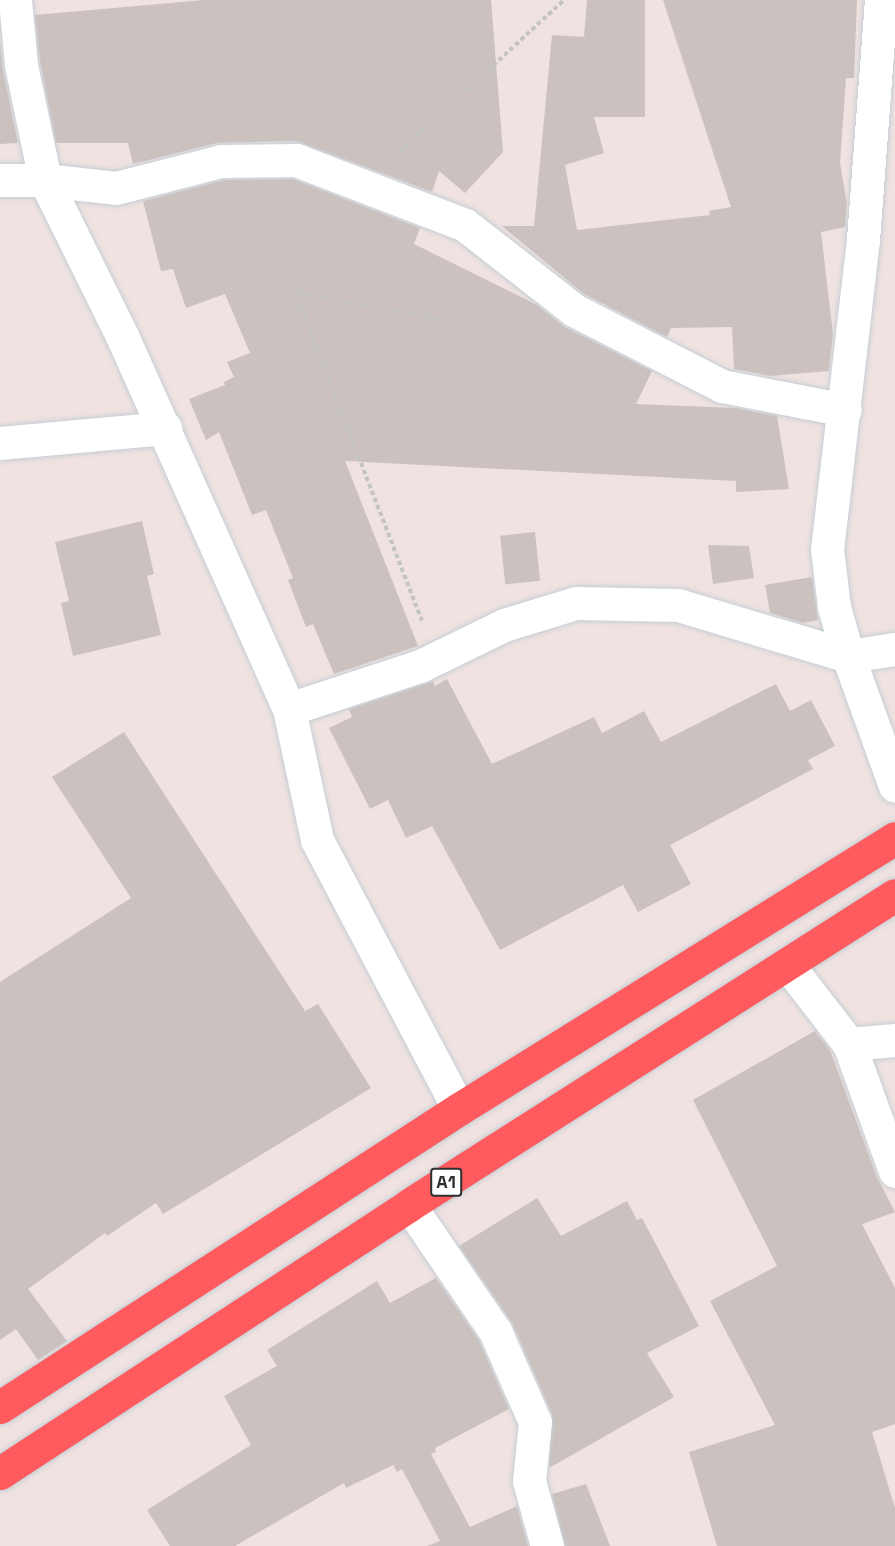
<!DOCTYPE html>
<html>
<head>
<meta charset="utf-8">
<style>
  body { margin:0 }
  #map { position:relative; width:895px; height:1546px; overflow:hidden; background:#efe2e1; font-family:"Space Grotesk",sans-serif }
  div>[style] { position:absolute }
  .building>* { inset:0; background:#cbc1bf; transform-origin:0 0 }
  .path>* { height:4px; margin-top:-2px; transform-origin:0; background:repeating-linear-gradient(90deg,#c4c4c4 0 4.5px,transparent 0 7.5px) }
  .roads { filter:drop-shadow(0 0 2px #c5ced4) drop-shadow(0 0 2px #c5ced4) }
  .minor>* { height:33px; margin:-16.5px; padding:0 16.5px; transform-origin:16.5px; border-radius:16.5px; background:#fff }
  .highway>* { height:33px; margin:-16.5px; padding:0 16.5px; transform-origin:16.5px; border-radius:16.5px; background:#ff5b5f }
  span { translate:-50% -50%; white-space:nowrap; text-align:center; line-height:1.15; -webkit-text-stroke:4.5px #fff; paint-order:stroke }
  .shield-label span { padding:2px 4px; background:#fff; border:2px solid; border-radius:4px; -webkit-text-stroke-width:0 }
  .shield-label { font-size:18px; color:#2e2e2e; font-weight:700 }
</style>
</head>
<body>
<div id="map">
  <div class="building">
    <i style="clip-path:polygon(204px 0,491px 0,503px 152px,465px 193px,439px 171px,432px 192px,296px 141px,217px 143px,133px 164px,128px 143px,56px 143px,40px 62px,35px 15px)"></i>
    <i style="clip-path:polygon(587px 0,645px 0,645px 117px,594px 117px,604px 153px,565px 165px,577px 230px,710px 215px,709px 211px,731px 207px,663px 0,857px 0,854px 78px,846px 78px,840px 163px,847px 204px,845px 227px,821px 232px,833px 334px,829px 371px,770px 376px,734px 369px,732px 327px,671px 328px,667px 337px,584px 294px,502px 226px,534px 226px,552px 35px,584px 37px)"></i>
    <i style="clip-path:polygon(0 41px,3px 69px,18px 143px,0 144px)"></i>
    <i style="clip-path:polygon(293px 179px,420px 228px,414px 244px,537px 305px,565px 327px,652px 371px,636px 404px,736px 408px,777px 416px,789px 489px,736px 492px,736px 481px,345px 461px,418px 646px,334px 674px,313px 624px,306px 627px,288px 580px,293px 578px,266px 510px,252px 515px,219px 432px,206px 440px,189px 399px,225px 385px,224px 382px,234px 377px,227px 362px,250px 353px,225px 294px,186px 308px,173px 269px,161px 271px,143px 201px,224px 180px)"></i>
    <i style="clip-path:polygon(142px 521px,154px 574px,147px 576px,161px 635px,73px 656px,61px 603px,69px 601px,55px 542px)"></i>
    <i style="left:535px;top:532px;width:49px;height:35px;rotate:84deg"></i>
    <i style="clip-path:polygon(708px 545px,749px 546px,754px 578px,713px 584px)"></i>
    <i style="clip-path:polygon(812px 577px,818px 620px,803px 623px,770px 613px,765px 585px)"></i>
    <i style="clip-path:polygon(447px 679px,492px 764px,594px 717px,602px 733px,644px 711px,661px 742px,776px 684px,790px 711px,811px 700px,835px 746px,808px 760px,813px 769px,670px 845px,691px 884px,638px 912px,623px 885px,500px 950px,432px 826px,406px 838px,388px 800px,370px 809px,329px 728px,352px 717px,349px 709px,433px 681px,435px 686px)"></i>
    <i style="clip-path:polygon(124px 732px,305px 1011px,318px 1004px,371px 1088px,163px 1214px,156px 1203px,107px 1236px,105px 1233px,28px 1289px,67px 1341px,38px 1360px,16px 1329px,0 1340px,0 982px,131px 898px,52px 777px)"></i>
    <i style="clip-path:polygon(815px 1031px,830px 1050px,877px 1177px,895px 1212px,862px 1224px,895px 1288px,895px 1424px,872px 1432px,895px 1508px,895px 1546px,717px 1546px,689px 1452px,775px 1425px,710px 1301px,777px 1266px,693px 1100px)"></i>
    <i style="clip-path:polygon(537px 1198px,561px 1236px,627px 1201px,637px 1220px,642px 1218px,699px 1326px,647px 1353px,674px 1397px,549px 1468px,552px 1414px,512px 1323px,459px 1246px)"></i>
    <i style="clip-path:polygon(436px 1278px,479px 1340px,509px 1409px,435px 1448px,436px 1452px,431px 1454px,470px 1527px,517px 1506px,528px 1546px,427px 1546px,440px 1541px,402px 1469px,397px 1472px,393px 1465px,346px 1488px,344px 1483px,235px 1546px,170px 1546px,147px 1510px,251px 1445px,224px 1396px,277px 1366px,267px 1350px,377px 1281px,390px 1303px)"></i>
    <i style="clip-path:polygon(586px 1484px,610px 1546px,565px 1546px,552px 1494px)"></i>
  </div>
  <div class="path">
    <i style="left:394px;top:157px;width:231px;rotate:-42.7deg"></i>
    <i style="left:422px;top:621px;width:353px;rotate:-111.1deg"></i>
    <i style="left:295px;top:292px;width:147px;rotate:10.6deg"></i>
    <i style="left:439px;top:319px;width:81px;rotate:27.2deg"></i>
  </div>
  <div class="roads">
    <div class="minor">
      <i style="left:15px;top:0;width:65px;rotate:84.7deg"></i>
      <i style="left:21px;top:65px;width:117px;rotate:78.2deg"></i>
      <i style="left:45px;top:180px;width:71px;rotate:6.4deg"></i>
      <i style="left:116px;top:188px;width:108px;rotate:-14.4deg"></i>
      <i style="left:221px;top:161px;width:75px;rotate:-0.8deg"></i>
      <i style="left:296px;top:160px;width:181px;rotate:21deg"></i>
      <i style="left:465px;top:225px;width:138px;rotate:37.9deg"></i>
      <i style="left:574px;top:310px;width:166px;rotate:27.2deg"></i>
      <i style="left:722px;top:386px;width:125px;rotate:11deg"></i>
      <i style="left:881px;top:0;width:240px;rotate:94.3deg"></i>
      <i style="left:863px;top:239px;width:312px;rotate:96.6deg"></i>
      <i style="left:827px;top:549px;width:58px;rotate:83.1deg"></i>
      <i style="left:834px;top:607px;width:51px;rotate:74.1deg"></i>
      <i style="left:848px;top:656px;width:138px;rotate:70.1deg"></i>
      <i style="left:0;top:180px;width:45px"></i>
      <i style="left:45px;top:180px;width:176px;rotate:63.7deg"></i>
      <i style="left:123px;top:338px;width:406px;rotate:65.9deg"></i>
      <i style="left:289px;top:709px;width:134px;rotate:77.9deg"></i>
      <i style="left:317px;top:840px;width:304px;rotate:62.2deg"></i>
      <i style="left:0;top:443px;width:166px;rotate:-5.2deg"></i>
      <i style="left:289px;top:709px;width:138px;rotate:-18.2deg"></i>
      <i style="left:420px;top:666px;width:93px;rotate:-26deg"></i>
      <i style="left:504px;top:625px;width:75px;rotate:-17deg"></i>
      <i style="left:576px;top:603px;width:102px;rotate:1.1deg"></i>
      <i style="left:678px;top:605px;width:177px;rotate:16.7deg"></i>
      <i style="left:848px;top:656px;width:48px;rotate:-8.5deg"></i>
      <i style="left:787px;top:964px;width:101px;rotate:52.2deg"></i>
      <i style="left:849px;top:1044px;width:46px;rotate:-5deg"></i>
      <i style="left:849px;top:1044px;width:135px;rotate:70.1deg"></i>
      <i style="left:409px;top:1205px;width:153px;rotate:55.7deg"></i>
      <i style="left:495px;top:1331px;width:99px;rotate:66.3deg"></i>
      <i style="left:535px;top:1422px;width:59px;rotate:95.8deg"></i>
      <i style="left:529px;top:1481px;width:67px;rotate:74.5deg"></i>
    </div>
    <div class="highway">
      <i style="left:0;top:1407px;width:547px;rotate:-32.99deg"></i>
      <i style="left:459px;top:1109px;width:513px;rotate:-31.86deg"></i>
      <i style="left:0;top:1473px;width:489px;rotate:-33.2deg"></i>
      <i style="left:409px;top:1205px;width:576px;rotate:-32.53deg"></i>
    </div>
  </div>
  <div class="shield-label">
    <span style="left:446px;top:1182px">A1</span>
  </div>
</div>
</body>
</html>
